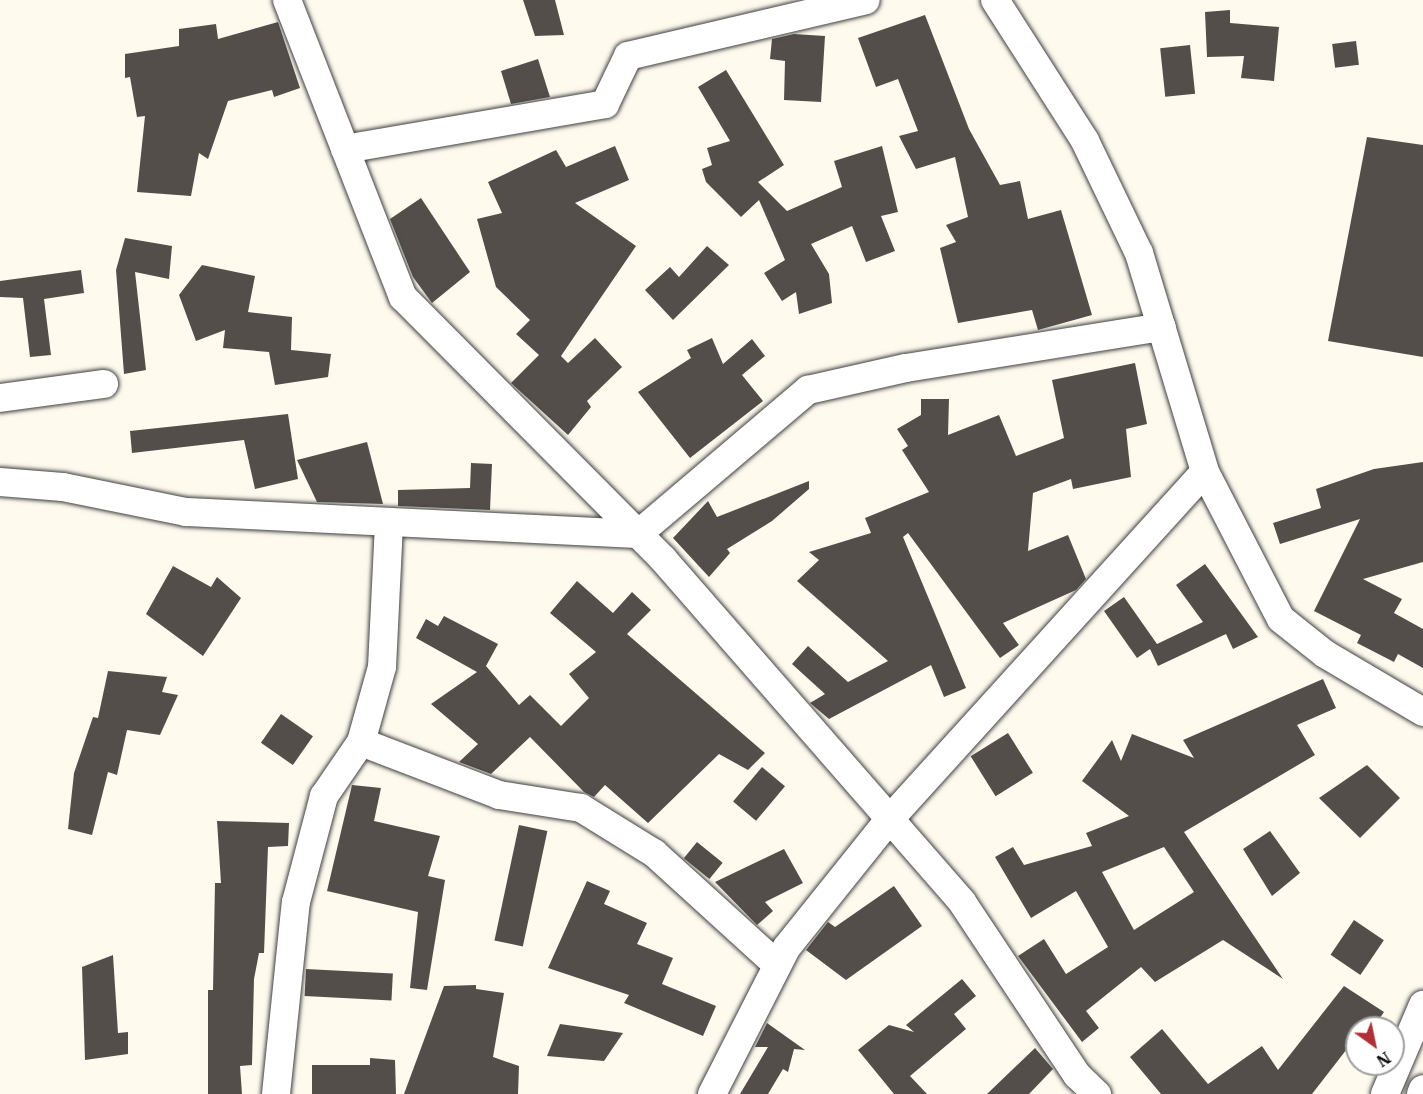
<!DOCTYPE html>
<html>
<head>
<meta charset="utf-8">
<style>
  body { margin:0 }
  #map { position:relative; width:1423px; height:1094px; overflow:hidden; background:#fefaee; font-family:"IBM Plex Serif",serif }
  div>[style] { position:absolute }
  .building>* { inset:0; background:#544e4a; transform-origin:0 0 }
  .roads { filter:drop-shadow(0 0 2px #404040) drop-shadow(0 0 2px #404040) }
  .minor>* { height:28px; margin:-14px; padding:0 14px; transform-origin:14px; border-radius:14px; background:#fff }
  span { translate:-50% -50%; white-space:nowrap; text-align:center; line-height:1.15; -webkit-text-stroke:6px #fff; paint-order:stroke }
  .north { position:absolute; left:1345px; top:1016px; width:60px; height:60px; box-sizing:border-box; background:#fff; border:2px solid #9e9e9e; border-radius:50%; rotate:147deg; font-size:16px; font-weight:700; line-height:24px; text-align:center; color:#0d0d0d }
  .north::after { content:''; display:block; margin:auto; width:21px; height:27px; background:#b13037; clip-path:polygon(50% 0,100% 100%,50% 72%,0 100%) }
</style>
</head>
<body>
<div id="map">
  <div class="building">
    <i style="clip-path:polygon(523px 0,555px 0,564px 35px,535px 36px)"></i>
    <i style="clip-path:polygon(1230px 10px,1230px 23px,1279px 27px,1274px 81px,1241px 78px,1244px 56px,1207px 57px,1205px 12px)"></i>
    <i style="clip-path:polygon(925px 15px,969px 129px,1000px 185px,1020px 181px,1028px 219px,1061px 210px,1092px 315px,1038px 330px,1032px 310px,958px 323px,940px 248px,956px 242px,946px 225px,968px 217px,955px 157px,916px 169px,899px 136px,918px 131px,898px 79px,876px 87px,858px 38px)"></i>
    <i style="clip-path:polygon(278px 22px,300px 88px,274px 97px,272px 90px,228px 101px,208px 159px,199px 153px,191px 196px,137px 192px,145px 116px,137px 117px,130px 77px,125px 78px,125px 54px,179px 46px,179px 29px,216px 24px,218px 39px)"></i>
    <i style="clip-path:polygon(794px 34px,825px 36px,821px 102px,784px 100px,785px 61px,770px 59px,772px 39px)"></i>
    <i style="left:1356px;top:41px;width:24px;height:24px;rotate:83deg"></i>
    <i style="left:1190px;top:45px;width:49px;height:30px;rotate:84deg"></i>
    <i style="clip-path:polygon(538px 59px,550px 97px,511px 104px,501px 71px)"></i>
    <i style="clip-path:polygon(726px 70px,784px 165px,758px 182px,787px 211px,842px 187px,834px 161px,882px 146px,898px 212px,881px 216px,895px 251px,866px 262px,852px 226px,811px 244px,829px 274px,832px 303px,799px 314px,796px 292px,782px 301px,764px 273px,785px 260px,759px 200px,741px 217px,706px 182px,702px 169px,712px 165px,707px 148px,730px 141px,698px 87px)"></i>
    <i style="clip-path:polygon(1367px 137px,1423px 145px,1423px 357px,1328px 341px)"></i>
    <i style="clip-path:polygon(615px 146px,629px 180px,575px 203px,636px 246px,561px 356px,568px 363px,595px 338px,622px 367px,587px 401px,591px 407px,568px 435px,511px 383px,539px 355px,516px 334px,530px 320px,496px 287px,477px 219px,502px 213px,488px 182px,556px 150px,566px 167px)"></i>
    <i style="clip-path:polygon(421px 198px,470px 272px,432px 303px,413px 277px,390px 219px)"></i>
    <i style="clip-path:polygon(125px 238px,172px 246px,169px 279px,135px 272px,146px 370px,124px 374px,116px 270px)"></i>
    <i style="clip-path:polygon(707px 246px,729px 265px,673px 320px,645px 290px,670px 267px,679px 277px)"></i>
    <i style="clip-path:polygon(202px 265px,255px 276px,248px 312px,292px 317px,291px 350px,331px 354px,328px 377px,275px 385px,269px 352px,223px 348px,225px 330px,196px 341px,179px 295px)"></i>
    <i style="clip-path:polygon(81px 270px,84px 293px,44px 299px,51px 355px,30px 357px,23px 298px,0 297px,0 281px)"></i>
    <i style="clip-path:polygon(712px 338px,723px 364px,752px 339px,765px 356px,742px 375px,763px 401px,690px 458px,638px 392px,691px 358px,687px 350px)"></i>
    <i style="clip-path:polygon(1135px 363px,1147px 424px,1126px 429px,1131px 477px,1073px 489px,1071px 479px,1033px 493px,1028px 551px,1068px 535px,1086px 579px,1076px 590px,1003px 623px,1019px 645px,1000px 658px,908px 533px,903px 537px,966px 688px,944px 697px,931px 665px,829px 719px,810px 703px,825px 694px,792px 664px,808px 646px,848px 682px,888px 661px,797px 581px,819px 560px,809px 552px,871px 533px,865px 518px,929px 492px,902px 450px,908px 446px,897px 429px,921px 415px,921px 399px,949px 399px,948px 435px,999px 415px,1016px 456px,1064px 438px,1052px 380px)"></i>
    <i style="clip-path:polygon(288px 414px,298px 479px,255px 489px,244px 440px,132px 453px,130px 431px)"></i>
    <i style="clip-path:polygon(367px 442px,383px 504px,317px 502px,297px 460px)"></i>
    <i style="clip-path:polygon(1423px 462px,1423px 562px,1363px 579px,1402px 599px,1394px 613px,1423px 629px,1423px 668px,1398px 654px,1394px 662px,1357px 643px,1361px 635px,1314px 611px,1360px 519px,1280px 544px,1273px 523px,1321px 508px,1316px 489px,1374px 469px)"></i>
    <i style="clip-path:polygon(471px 463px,492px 464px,490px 510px,398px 506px,398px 490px,470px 488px)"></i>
    <i style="clip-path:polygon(809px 481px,809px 489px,772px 521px,727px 549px,730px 553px,709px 577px,673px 538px,708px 501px,717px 517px)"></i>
    <i style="clip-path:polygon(1205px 564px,1258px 637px,1233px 649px,1226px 634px,1158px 666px,1150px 649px,1137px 658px,1104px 611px,1124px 597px,1157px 644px,1203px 622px,1176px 585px)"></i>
    <i style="clip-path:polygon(173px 566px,211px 587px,217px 577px,241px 598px,203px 656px,146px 614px)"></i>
    <i style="clip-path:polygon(577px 581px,613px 613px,632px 592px,651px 610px,627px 634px,765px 753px,748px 770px,719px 754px,648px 823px,605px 785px,594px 797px,584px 792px,530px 737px,491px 774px,459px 762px,478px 744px,431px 704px,477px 672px,416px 638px,426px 619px,438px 626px,444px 616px,498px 644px,486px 666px,519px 705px,530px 695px,561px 726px,589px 698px,569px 674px,596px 652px,550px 613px)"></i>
    <i style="clip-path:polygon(108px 671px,167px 677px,162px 692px,178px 695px,160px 735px,127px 730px,117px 775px,108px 772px,92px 835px,68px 829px,74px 773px,93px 717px,98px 718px)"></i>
    <i style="clip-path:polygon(evenodd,1323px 679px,1336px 708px,1297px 725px,1315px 755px,1184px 832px,1283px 979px,1223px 940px,1155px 982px,1141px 967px,1086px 1011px,1099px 1028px,1082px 1042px,1018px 956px,1044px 939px,1066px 974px,1108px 947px,1076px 891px,1031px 918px,995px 857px,1013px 847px,1024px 865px,1092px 846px,1086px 833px,1129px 816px,1082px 781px,1112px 740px,1121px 761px,1132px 734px,1194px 758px,1183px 740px,1323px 679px,1164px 847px,1194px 892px,1134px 930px,1102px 872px,1164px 847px)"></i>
    <i style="left:281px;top:714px;width:39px;height:35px;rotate:35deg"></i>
    <i style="left:1008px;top:733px;width:47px;height:44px;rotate:58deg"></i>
    <i style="clip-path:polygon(1367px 765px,1400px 798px,1360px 838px,1319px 798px)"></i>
    <i style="left:762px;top:767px;width:30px;height:45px;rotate:40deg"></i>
    <i style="clip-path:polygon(352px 785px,381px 788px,374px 821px,440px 836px,428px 876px,445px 880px,427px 990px,410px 988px,418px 912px,327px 891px)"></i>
    <i style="clip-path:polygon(217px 821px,289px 823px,288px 846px,268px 847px,264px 953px,259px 953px,254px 979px,252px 1065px,240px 1066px,242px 1094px,208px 1094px,208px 990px,213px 990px,215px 883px,221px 883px)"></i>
    <i style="left:519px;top:825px;width:29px;height:118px;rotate:12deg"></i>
    <i style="clip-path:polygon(1270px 831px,1300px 873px,1272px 896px,1243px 849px)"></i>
    <i style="left:697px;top:842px;width:33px;height:21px;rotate:39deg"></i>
    <i style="clip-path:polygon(784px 849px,803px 883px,765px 902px,773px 911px,757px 925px,715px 882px)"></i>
    <i style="clip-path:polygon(587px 881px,610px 891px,604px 904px,647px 923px,637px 944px,673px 958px,662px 984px,716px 1006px,703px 1036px,624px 1003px,629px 995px,548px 968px)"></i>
    <i style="clip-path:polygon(894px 886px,922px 926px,846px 980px,806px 950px,828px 922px,835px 927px)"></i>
    <i style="left:1354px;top:920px;width:36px;height:42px;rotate:34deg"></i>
    <i style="clip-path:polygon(113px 955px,118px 1033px,128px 1032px,128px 1054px,85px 1060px,82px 967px)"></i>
    <i style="left:306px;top:969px;width:87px;height:27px;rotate:3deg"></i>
    <i style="clip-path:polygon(962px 979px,976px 996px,954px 1014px,966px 1029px,910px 1076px,927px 1094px,894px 1094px,858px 1050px,889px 1025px,914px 1032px,906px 1025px)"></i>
    <i style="clip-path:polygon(476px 985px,476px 989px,504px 993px,493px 1057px,519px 1066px,518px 1094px,404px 1094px,444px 986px)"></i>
    <i style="clip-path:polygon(1344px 986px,1384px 1012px,1373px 1028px,1357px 1028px,1357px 1036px,1312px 1094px,1161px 1094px,1130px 1057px,1162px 1029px,1208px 1084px,1262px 1046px,1278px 1070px)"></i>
    <i style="clip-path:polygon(767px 1023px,805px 1050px,794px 1049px,788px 1072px,783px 1069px,768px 1094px,740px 1094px,768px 1047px,755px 1047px)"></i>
    <i style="clip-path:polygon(560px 1024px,623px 1033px,604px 1061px,547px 1056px)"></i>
    <i style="clip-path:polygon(1035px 1048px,1053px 1069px,1029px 1094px,987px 1094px)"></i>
    <i style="clip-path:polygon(370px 1058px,395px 1060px,396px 1094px,312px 1094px,312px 1065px,370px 1065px)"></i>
  </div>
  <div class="roads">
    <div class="minor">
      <i style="left:287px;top:0;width:319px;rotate:68.7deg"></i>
      <i style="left:403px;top:297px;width:369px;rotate:45.2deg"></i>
      <i style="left:663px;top:559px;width:455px;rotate:48.9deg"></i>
      <i style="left:962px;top:902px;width:208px;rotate:56.4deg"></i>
      <i style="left:1077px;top:1075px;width:28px;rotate:44deg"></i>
      <i style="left:995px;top:0;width:167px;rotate:57.4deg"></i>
      <i style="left:1085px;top:141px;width:124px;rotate:64.3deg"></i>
      <i style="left:1139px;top:253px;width:229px;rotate:73.2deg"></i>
      <i style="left:345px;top:149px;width:264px;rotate:-9.8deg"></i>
      <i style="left:605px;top:104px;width:53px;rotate:-64.4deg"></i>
      <i style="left:628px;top:56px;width:244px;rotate:-13.2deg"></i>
      <i style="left:0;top:398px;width:105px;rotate:-7.7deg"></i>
      <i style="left:0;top:482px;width:63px;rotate:4.5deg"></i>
      <i style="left:63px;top:487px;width:126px;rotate:11.5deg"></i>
      <i style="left:186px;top:512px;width:453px;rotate:2.8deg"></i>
      <i style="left:638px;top:534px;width:223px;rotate:-40.3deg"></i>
      <i style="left:808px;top:390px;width:100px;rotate:-12.7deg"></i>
      <i style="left:906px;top:368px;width:259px;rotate:-9.1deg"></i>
      <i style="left:389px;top:524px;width:143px;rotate:92.8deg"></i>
      <i style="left:382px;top:667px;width:78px;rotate:105.6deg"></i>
      <i style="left:361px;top:742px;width:148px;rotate:21deg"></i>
      <i style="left:499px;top:795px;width:83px;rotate:9deg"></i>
      <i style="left:581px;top:808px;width:86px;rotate:31.7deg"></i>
      <i style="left:654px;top:853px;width:166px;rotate:42.3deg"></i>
      <i style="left:276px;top:1094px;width:193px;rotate:-84.1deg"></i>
      <i style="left:296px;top:902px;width:110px;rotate:-75.2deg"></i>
      <i style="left:324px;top:796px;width:65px;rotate:-55.6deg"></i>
      <i style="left:712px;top:1094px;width:165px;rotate:-63deg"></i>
      <i style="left:787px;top:947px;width:161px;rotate:-51.3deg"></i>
      <i style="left:888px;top:821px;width:471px;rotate:-47.8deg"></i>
      <i style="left:1205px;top:472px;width:165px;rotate:62.7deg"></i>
      <i style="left:1281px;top:619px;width:56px;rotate:38.5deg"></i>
      <i style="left:1325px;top:654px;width:114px;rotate:30.6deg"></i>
      <i style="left:1385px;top:1094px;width:97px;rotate:-66.9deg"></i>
      <i style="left:1421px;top:1094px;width:5px;rotate:-68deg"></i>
    </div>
  </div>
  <div class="north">N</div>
</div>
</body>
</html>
